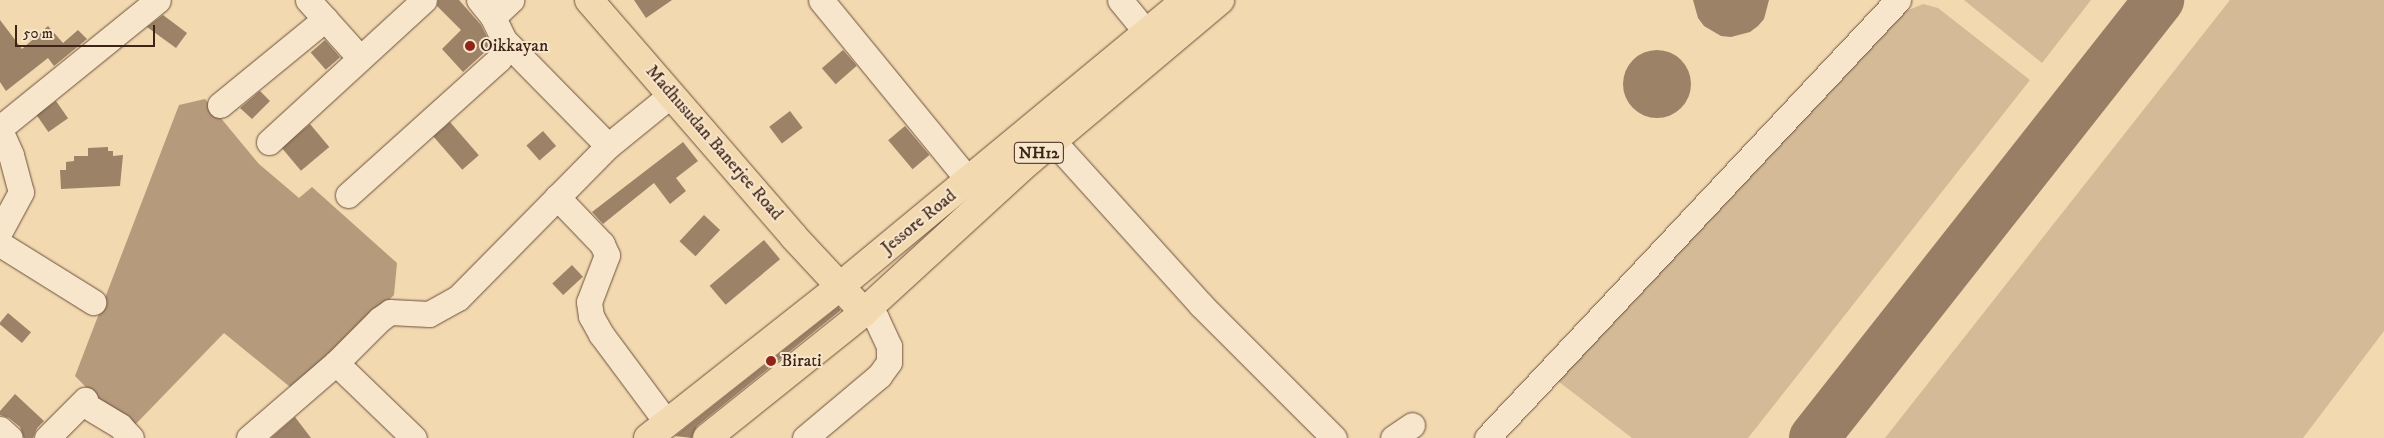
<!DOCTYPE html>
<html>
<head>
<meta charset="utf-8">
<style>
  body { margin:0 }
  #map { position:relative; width:2384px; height:438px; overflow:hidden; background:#f3d9b0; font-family:"IM FELL DW Pica",serif }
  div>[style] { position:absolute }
  .green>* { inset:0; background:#d4ba96 }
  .water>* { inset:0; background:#b59b7c }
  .taxiway>* { height:50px; margin:-25px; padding:0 25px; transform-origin:25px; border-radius:25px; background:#987e64 }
  .building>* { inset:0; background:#9c8267; transform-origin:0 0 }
  .round { border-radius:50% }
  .roads { filter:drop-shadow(0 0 1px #6b503d) drop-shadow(0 0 1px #6b503d) }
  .minor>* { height:25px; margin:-12.5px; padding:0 12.5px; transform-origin:12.5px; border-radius:12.5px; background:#f7e6cc }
  .major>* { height:28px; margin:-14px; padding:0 14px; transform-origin:14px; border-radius:14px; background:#f3d9b0 }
  .highway>* { height:28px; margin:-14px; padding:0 14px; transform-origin:14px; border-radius:14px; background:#f3d9b0 }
  .dots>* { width:14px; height:14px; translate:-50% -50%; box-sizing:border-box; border:2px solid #f7e6cc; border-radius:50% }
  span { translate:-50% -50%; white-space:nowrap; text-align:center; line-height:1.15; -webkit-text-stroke:4px #f7e6cc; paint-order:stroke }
  .shield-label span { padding:1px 4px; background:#f7e6cc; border:1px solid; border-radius:4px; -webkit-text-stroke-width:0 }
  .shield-label { font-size:16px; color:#3e2317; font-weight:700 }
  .poi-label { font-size:18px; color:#3e2317 }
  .left { translate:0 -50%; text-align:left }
  .street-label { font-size:18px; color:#3e2317 }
  .scale { position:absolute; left:15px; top:25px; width:140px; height:22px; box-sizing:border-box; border:2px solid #3e2317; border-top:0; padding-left:6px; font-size:15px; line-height:18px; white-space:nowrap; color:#3e2317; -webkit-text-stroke:4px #f7e6cc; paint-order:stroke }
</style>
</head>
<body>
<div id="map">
  <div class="green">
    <i style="clip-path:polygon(1964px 0,2091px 0,2042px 63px)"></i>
    <i style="clip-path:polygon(2230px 0,2384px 0,2384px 331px,2303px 438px,1885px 438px)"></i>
    <i style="clip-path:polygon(1923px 4px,1938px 8px,2030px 80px,1748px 438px,1632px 438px,1554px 378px,1629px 297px,1734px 193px,1804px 114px,1904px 12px)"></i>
  </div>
  <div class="water">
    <i style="clip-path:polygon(205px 99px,259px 164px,299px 198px,312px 187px,397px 263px,394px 295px,295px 391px,224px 333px,129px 431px,75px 376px,179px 105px)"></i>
  </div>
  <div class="taxiway">
    <i style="left:1814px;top:438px;width:558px;rotate:-51.77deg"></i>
  </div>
  <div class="building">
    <i style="clip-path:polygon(438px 0,459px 0,481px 25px,490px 43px,487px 50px,463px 72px,442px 49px,461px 30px,437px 6px)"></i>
    <i style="clip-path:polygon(634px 0,672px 0,646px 18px)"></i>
    <i style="clip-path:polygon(1693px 0,1769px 0,1764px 19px,1758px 26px,1750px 32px,1731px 37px,1721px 36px,1704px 26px,1698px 18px)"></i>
    <i style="clip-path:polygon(163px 15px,187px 33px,176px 48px,147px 27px)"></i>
    <i style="clip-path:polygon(0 20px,22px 49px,48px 26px,63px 43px,78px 30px,87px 39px,54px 66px,48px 58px,6px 91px,0 82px)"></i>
    <i style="left:325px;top:40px;width:23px;height:19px;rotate:49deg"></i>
    <i class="round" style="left:1623px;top:50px;width:68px;height:68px"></i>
    <i style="left:843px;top:50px;width:21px;height:28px;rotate:49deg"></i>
    <i style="clip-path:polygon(260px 91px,270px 101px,252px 119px,240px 108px)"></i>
    <i style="left:56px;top:101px;width:21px;height:24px;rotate:55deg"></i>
    <i style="left:790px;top:111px;width:21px;height:26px;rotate:53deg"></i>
    <i style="left:450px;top:122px;width:44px;height:22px;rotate:49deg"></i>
    <i style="left:310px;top:124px;width:30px;height:37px;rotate:50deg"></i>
    <i style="left:905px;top:126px;width:38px;height:22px;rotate:50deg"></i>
    <i style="left:543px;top:131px;width:20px;height:22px;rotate:49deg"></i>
    <i style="clip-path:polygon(683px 142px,698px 161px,676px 178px,686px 191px,670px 204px,654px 183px,603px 224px,592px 212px)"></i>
    <i style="clip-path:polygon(108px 147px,108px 151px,113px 151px,113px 156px,123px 155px,120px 186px,61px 189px,60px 170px,66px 170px,66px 162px,74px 161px,74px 156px,88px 156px,88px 148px)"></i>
    <i style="left:704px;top:215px;width:22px;height:36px;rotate:43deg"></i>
    <i style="left:764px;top:240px;width:25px;height:71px;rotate:50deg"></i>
    <i style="left:572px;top:265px;width:16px;height:27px;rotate:47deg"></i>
    <i style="clip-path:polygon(838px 307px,841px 310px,697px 426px,692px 438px,675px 436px)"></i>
    <i style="left:8px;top:313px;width:30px;height:14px;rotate:40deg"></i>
    <i style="clip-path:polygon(15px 394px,44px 421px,37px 428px,33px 438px,24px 438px,20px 427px,9px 418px,0 415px,0 411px)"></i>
    <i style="clip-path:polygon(295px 417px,311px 438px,271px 438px)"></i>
  </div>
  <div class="roads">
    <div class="minor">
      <i style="left:308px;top:0;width:78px;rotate:48.1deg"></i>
      <i style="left:821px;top:0;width:234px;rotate:50.7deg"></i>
      <i style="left:1120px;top:0;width:43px;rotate:50.7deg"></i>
      <i style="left:493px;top:17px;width:25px;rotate:-43deg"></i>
      <i style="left:504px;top:40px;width:148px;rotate:45.5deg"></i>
      <i style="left:220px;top:105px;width:136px;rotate:-39.3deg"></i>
      <i style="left:0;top:128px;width:203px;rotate:-39deg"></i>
      <i style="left:0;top:130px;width:27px;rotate:66deg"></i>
      <i style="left:11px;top:155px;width:38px;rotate:75deg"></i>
      <i style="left:21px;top:192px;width:44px;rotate:118.3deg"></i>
      <i style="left:1053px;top:141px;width:221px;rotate:47.9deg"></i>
      <i style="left:1201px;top:305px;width:188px;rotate:45deg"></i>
      <i style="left:269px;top:142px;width:210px;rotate:-42.5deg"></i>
      <i style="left:348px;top:195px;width:203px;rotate:-42deg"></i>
      <i style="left:499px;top:59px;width:11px;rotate:-63deg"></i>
      <i style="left:504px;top:49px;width:9px;rotate:-90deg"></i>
      <i style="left:504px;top:40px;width:25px;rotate:-116deg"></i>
      <i style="left:493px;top:17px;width:22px;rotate:-129deg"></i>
      <i style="left:557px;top:197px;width:65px;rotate:46.2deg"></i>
      <i style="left:602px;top:244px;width:12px;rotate:66deg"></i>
      <i style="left:607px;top:255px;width:50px;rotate:111deg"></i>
      <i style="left:589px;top:302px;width:14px;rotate:82deg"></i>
      <i style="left:591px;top:316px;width:21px;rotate:61deg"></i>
      <i style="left:601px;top:334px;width:111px;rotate:53.4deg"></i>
      <i style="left:0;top:244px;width:110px;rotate:31.9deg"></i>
      <i style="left:336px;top:363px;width:108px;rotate:43.9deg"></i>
      <i style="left:92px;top:409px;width:33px;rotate:31deg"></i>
      <i style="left:120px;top:426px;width:16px;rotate:47deg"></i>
      <i style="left:0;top:429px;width:13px;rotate:42deg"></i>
      <i style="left:47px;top:438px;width:54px;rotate:-45deg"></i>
      <i style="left:249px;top:438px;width:115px;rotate:-40.8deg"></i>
      <i style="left:336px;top:363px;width:62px;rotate:-45deg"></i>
      <i style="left:380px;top:319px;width:12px;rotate:-35deg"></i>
      <i style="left:390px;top:312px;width:39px;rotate:3deg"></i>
      <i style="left:429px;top:314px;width:33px;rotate:-29deg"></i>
      <i style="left:458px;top:298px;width:214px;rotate:-45.4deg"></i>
      <i style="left:608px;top:146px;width:82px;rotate:-39.1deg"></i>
      <i style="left:805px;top:438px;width:97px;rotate:-40deg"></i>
      <i style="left:879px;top:376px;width:17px;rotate:-54deg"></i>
      <i style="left:889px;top:362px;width:16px;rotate:-90deg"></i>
      <i style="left:889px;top:346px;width:31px;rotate:-115deg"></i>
      <i style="left:876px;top:318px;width:13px;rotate:-153deg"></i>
      <i style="left:1393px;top:438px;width:23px;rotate:-34deg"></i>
      <i style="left:1487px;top:438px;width:601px;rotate:-46.82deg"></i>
    </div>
    <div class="major">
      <i style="left:589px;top:0;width:313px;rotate:49.1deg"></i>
      <i style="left:794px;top:237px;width:103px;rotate:47deg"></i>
    </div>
    <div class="highway">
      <i style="left:648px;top:438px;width:243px;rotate:-38.3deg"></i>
      <i style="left:839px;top:287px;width:450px;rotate:-39.6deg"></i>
      <i style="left:707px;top:438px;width:201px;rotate:-38.7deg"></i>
      <i style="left:864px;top:312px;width:224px;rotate:-42.5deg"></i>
      <i style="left:1029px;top:161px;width:250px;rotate:-40.1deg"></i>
    </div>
  </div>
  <div class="dots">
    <i style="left:470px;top:46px;background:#8f2418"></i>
    <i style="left:771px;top:361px;background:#8f2418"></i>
  </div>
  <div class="shield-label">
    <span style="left:1039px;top:153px">NH12</span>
  </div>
  <div class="poi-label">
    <span class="left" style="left:480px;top:46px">Oikkayan</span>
    <span class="left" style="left:781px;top:361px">Birati</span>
  </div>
  <div class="street-label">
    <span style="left:714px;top:143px;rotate:49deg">Madhusudan Banerjee Road</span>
    <span style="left:919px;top:222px;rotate:-39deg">Jessore Road</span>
  </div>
  <div class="scale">50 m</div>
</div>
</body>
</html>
